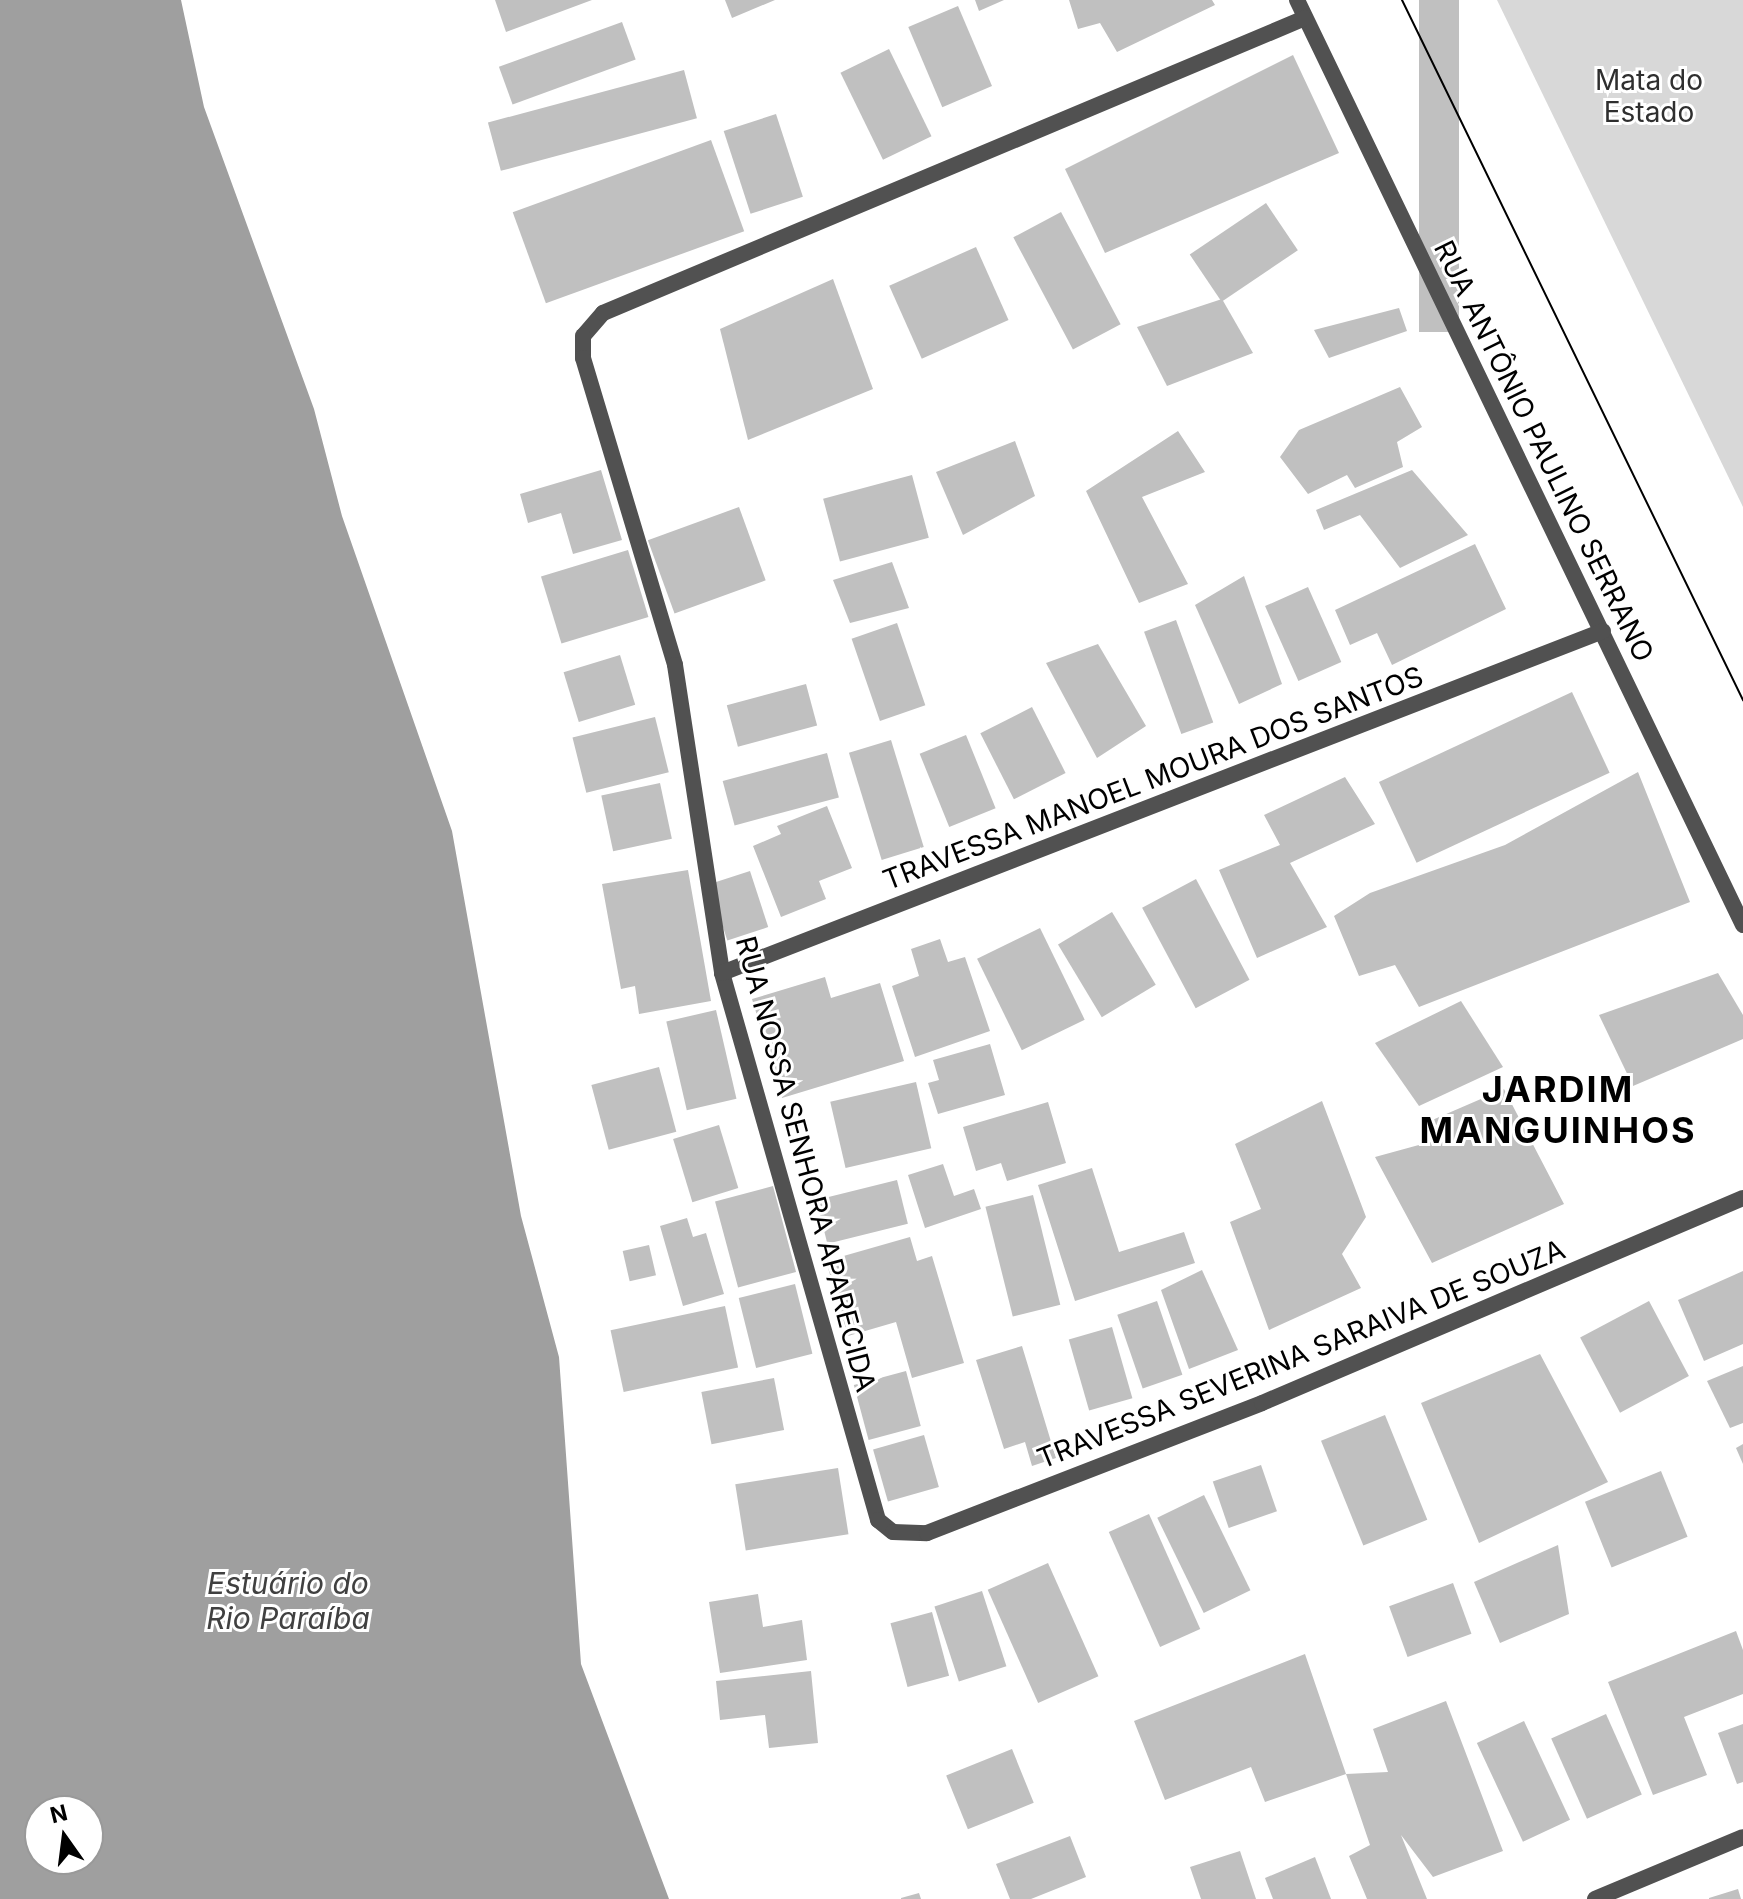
<!DOCTYPE html>
<html>
<head>
<meta charset="utf-8">
<style>
  body { margin:0 }
  #map { position:relative; width:1743px; height:1899px; overflow:hidden; background:#fff; font-family:Inter,sans-serif }
  div>[style] { position:absolute }
  .green>* { inset:0; background:#d8d8d8 }
  .water>* { inset:0; background:#9f9f9f }
  .building>* { inset:0; background:#c0c0c0; transform-origin:0 0 }
  .service>* { height:16px; margin:-8px; padding:0 8px; transform-origin:8px; border-radius:8px; background:#515151 }
  .minor>* { height:16px; margin:-8px; padding:0 8px; transform-origin:8px; border-radius:8px; background:#515151 }
  .tram>* { height:2px; margin:-1px; padding:0 1px; transform-origin:1px; border-radius:1px; background:#000 }
  span { translate:-50% -50%; white-space:nowrap; text-align:center; line-height:1.15; -webkit-text-stroke:6px #fff; paint-order:stroke }
  .park-label { font-size:28px; color:#2f2f2f }
  .street-label { font-size:28px; color:#000 }
  .water-label { font-size:30px; color:#404040; font-style:italic }
  .district-label { font-size:36px; color:#000; font-weight:700; letter-spacing:2px }
  .north { position:absolute; left:24px; top:1795px; width:80px; height:80px; box-sizing:border-box; background:#fff; border:2px solid #999; border-radius:50%; rotate:346deg; font-size:22px; font-weight:700; line-height:32px; text-align:center; color:#000 }
  .north::after { content:''; display:block; margin:auto; width:28px; height:36px; background:#000; clip-path:polygon(50% 0,100% 100%,50% 72%,0 100%) }
</style>
</head>
<body>
<div id="map">
  <div class="green">
    <i style="clip-path:polygon(1497px 0,1743px 0,1743px 507px,1659px 334px)"></i>
  </div>
  <div class="water">
    <i style="clip-path:polygon(evenodd,0 0,181px 0,204px 107px,314px 409px,342px 516px,452px 831px,521px 1216px,559px 1357px,581px 1664px,669px 1899px,0 1899px,0 0,40px 1811px,88px 1811px,88px 1859px,40px 1859px,40px 1811px)"></i>
  </div>
  <div class="building">
    <i style="clip-path:polygon(495px 0,592px 0,506px 32px)"></i>
    <i style="clip-path:polygon(725px 0,775px 0,732px 18px)"></i>
    <i style="clip-path:polygon(975px 0,1004px 0,979px 11px)"></i>
    <i style="clip-path:polygon(1069px 0,1212px 0,1215px 5px,1117px 52px,1100px 23px,1078px 29px)"></i>
    <i style="left:1419px;top:0;width:40px;height:332px"></i>
    <i style="left:958px;top:6px;width:87px;height:54px;rotate:67deg"></i>
    <i style="left:622px;top:22px;width:40px;height:131px;rotate:70deg"></i>
    <i style="left:889px;top:49px;width:97px;height:54px;rotate:64deg"></i>
    <i style="clip-path:polygon(1293px 55px,1339px 153px,1105px 253px,1065px 169px)"></i>
    <i style="left:684px;top:70px;width:50px;height:203px;rotate:75deg"></i>
    <i style="left:776px;top:114px;width:87px;height:55px;rotate:72deg"></i>
    <i style="left:711px;top:140px;width:97px;height:211px;rotate:70deg"></i>
    <i style="left:1266px;top:203px;width:57px;height:92px;rotate:56deg"></i>
    <i style="left:1061px;top:212px;width:127px;height:54px;rotate:62deg"></i>
    <i style="left:976px;top:247px;width:80px;height:95px;rotate:66deg"></i>
    <i style="clip-path:polygon(833px 279px,873px 389px,748px 440px,720px 329px)"></i>
    <i style="clip-path:polygon(1222px 299px,1253px 353px,1167px 386px,1137px 327px)"></i>
    <i style="clip-path:polygon(1399px 308px,1407px 331px,1329px 358px,1314px 330px)"></i>
    <i style="clip-path:polygon(1400px 387px,1422px 427px,1397px 442px,1403px 467px,1355px 488px,1347px 475px,1308px 494px,1280px 457px,1299px 430px)"></i>
    <i style="clip-path:polygon(1178px 431px,1205px 472px,1142px 497px,1188px 584px,1139px 603px,1086px 491px)"></i>
    <i style="clip-path:polygon(1015px 441px,1035px 496px,963px 535px,936px 472px)"></i>
    <i style="clip-path:polygon(601px 470px,622px 540px,573px 554px,561px 513px,528px 523px,520px 494px)"></i>
    <i style="clip-path:polygon(1412px 470px,1468px 535px,1400px 568px,1360px 515px,1324px 530px,1316px 510px)"></i>
    <i style="left:912px;top:475px;width:65px;height:92px;rotate:75deg"></i>
    <i style="left:739px;top:507px;width:78px;height:97px;rotate:70deg"></i>
    <i style="clip-path:polygon(1475px 544px,1506px 609px,1392px 665px,1377px 633px,1350px 645px,1335px 610px)"></i>
    <i style="left:628px;top:550px;width:70px;height:91px;rotate:73deg"></i>
    <i style="clip-path:polygon(892px 562px,909px 608px,850px 623px,833px 580px)"></i>
    <i style="clip-path:polygon(1244px 576px,1282px 684px,1239px 704px,1195px 605px)"></i>
    <i style="left:1308px;top:587px;width:82px;height:47px;rotate:66deg"></i>
    <i style="left:1176px;top:620px;width:109px;height:34px;rotate:70deg"></i>
    <i style="left:897px;top:623px;width:87px;height:48px;rotate:71deg"></i>
    <i style="clip-path:polygon(1098px 644px,1146px 726px,1097px 758px,1046px 663px)"></i>
    <i style="left:620px;top:655px;width:52px;height:59px;rotate:73deg"></i>
    <i style="left:806px;top:684px;width:43px;height:82px;rotate:75deg"></i>
    <i style="left:1572px;top:692px;width:89px;height:213px;rotate:65deg"></i>
    <i style="left:1032px;top:707px;width:74px;height:58px;rotate:63deg"></i>
    <i style="left:655px;top:717px;width:57px;height:85px;rotate:76deg"></i>
    <i style="left:966px;top:735px;width:79px;height:50px;rotate:68deg"></i>
    <i style="left:891px;top:740px;width:112px;height:44px;rotate:73deg"></i>
    <i style="left:827px;top:753px;width:46px;height:108px;rotate:75deg"></i>
    <i style="clip-path:polygon(1638px 772px,1690px 902px,1419px 1007px,1395px 965px,1359px 976px,1334px 916px,1370px 893px,1505px 845px)"></i>
    <i style="clip-path:polygon(1345px 777px,1375px 824px,1290px 863px,1327px 927px,1257px 958px,1219px 870px,1280px 845px,1264px 815px)"></i>
    <i style="left:660px;top:783px;width:57px;height:60px;rotate:78deg"></i>
    <i style="clip-path:polygon(827px 806px,852px 868px,819px 881px,826px 899px,781px 917px,753px 846px,781px 834px,777px 826px)"></i>
    <i style="clip-path:polygon(688px 870px,711px 1001px,639px 1014px,635px 986px,621px 989px,602px 884px)"></i>
    <i style="left:750px;top:871px;width:59px;height:43px;rotate:72deg"></i>
    <i style="left:1196px;top:879px;width:114px;height:61px;rotate:62deg"></i>
    <i style="left:1112px;top:912px;width:85px;height:63px;rotate:59deg"></i>
    <i style="left:1040px;top:928px;width:102px;height:70px;rotate:64deg"></i>
    <i style="clip-path:polygon(940px 939px,948px 962px,965px 957px,990px 1031px,915px 1057px,892px 986px,919px 976px,911px 949px)"></i>
    <i style="clip-path:polygon(1718px 973px,1743px 1015px,1743px 1039px,1633px 1086px,1599px 1015px)"></i>
    <i style="clip-path:polygon(825px 977px,831px 998px,880px 983px,904px 1061px,782px 1098px,752px 999px)"></i>
    <i style="clip-path:polygon(1461px 1001px,1503px 1067px,1419px 1106px,1375px 1043px)"></i>
    <i style="left:716px;top:1010px;width:91px;height:51px;rotate:77deg"></i>
    <i style="clip-path:polygon(990px 1044px,1005px 1095px,938px 1114px,928px 1083px,939px 1080px,933px 1060px)"></i>
    <i style="left:659px;top:1067px;width:67px;height:70px;rotate:75deg"></i>
    <i style="left:916px;top:1082px;width:68px;height:88px;rotate:77deg"></i>
    <i style="clip-path:polygon(1504px 1089px,1564px 1204px,1432px 1263px,1375px 1157px,1437px 1140px,1430px 1121px)"></i>
    <i style="clip-path:polygon(1322px 1101px,1366px 1217px,1342px 1254px,1361px 1288px,1269px 1330px,1230px 1222px,1261px 1209px,1235px 1144px)"></i>
    <i style="clip-path:polygon(1048px 1102px,1066px 1163px,1007px 1181px,1001px 1163px,976px 1171px,963px 1127px)"></i>
    <i style="left:719px;top:1125px;width:66px;height:48px;rotate:73deg"></i>
    <i style="clip-path:polygon(943px 1164px,954px 1196px,974px 1189px,981px 1209px,925px 1228px,908px 1175px)"></i>
    <i style="clip-path:polygon(1092px 1168px,1119px 1252px,1184px 1232px,1195px 1263px,1075px 1301px,1038px 1185px)"></i>
    <i style="left:897px;top:1180px;width:45px;height:83px;rotate:76deg"></i>
    <i style="left:773px;top:1186px;width:89px;height:60px;rotate:75deg"></i>
    <i style="left:1033px;top:1195px;width:113px;height:49px;rotate:76deg"></i>
    <i style="clip-path:polygon(687px 1218px,693px 1237px,706px 1233px,724px 1294px,683px 1306px,660px 1226px)"></i>
    <i style="clip-path:polygon(910px 1237px,917px 1261px,932px 1256px,964px 1363px,912px 1378px,896px 1322px,848px 1336px,826px 1261px)"></i>
    <i style="left:649px;top:1245px;width:31px;height:27px;rotate:77deg"></i>
    <i style="clip-path:polygon(1202px 1270px,1238px 1350px,1189px 1369px,1161px 1290px)"></i>
    <i style="clip-path:polygon(1743px 1271px,1743px 1344px,1704px 1361px,1678px 1300px)"></i>
    <i style="left:795px;top:1284px;width:72px;height:58px;rotate:76deg"></i>
    <i style="left:1157px;top:1301px;width:78px;height:42px;rotate:71deg"></i>
    <i style="left:1649px;top:1301px;width:85px;height:78px;rotate:62deg"></i>
    <i style="left:725px;top:1306px;width:63px;height:117px;rotate:78deg"></i>
    <i style="left:1112px;top:1327px;width:74px;height:45px;rotate:74deg"></i>
    <i style="clip-path:polygon(1022px 1346px,1056px 1458px,1032px 1466px,1025px 1442px,1004px 1449px,976px 1360px)"></i>
    <i style="clip-path:polygon(1540px 1354px,1608px 1482px,1479px 1543px,1421px 1403px)"></i>
    <i style="clip-path:polygon(1743px 1366px,1743px 1423px,1730px 1428px,1707px 1381px)"></i>
    <i style="left:906px;top:1371px;width:57px;height:54px;rotate:75deg"></i>
    <i style="left:774px;top:1378px;width:53px;height:74px;rotate:79deg"></i>
    <i style="left:1385px;top:1415px;width:113px;height:69px;rotate:68deg"></i>
    <i style="left:924px;top:1435px;width:54px;height:53px;rotate:74deg"></i>
    <i style="clip-path:polygon(1743px 1444px,1743px 1464px,1736px 1448px)"></i>
    <i style="left:1261px;top:1465px;width:49px;height:51px;rotate:71deg"></i>
    <i style="left:838px;top:1468px;width:67px;height:104px;rotate:81deg"></i>
    <i style="left:1661px;top:1471px;width:71px;height:82px;rotate:68deg"></i>
    <i style="left:1204px;top:1495px;width:106px;height:52px;rotate:64deg"></i>
    <i style="left:1149px;top:1514px;width:126px;height:44px;rotate:66deg"></i>
    <i style="clip-path:polygon(1558px 1545px,1569px 1614px,1500px 1643px,1474px 1582px)"></i>
    <i style="left:1048px;top:1563px;width:124px;height:66px;rotate:66deg"></i>
    <i style="left:1453px;top:1583px;width:54px;height:68px;rotate:70deg"></i>
    <i style="left:982px;top:1591px;width:79px;height:50px;rotate:72deg"></i>
    <i style="clip-path:polygon(758px 1594px,763px 1627px,802px 1620px,807px 1660px,720px 1673px,709px 1602px)"></i>
    <i style="left:932px;top:1612px;width:66px;height:43px;rotate:75deg"></i>
    <i style="clip-path:polygon(1736px 1631px,1743px 1650px,1743px 1694px,1684px 1717px,1707px 1775px,1653px 1795px,1608px 1682px)"></i>
    <i style="clip-path:polygon(1305px 1654px,1346px 1774px,1388px 1772px,1373px 1729px,1446px 1701px,1503px 1851px,1433px 1877px,1401px 1835px,1427px 1899px,1367px 1899px,1349px 1856px,1370px 1845px,1346px 1774px,1265px 1802px,1251px 1767px,1165px 1800px,1134px 1721px)"></i>
    <i style="clip-path:polygon(811px 1671px,818px 1743px,769px 1748px,765px 1715px,720px 1720px,716px 1681px)"></i>
    <i style="left:1606px;top:1714px;width:88px;height:60px;rotate:66deg"></i>
    <i style="left:1524px;top:1721px;width:109px;height:52px;rotate:65deg"></i>
    <i style="clip-path:polygon(1743px 1724px,1743px 1782px,1737px 1784px,1718px 1733px)"></i>
    <i style="left:1012px;top:1749px;width:58px;height:71px;rotate:68deg"></i>
    <i style="clip-path:polygon(1070px 1836px,1086px 1877px,1031px 1899px,1010px 1899px,996px 1864px)"></i>
    <i style="clip-path:polygon(1240px 1851px,1256px 1899px,1201px 1899px,1190px 1867px)"></i>
    <i style="clip-path:polygon(1315px 1857px,1331px 1899px,1273px 1899px,1265px 1878px)"></i>
    <i style="clip-path:polygon(1738px 1889px,1741px 1899px,1709px 1899px,1709px 1898px)"></i>
    <i style="clip-path:polygon(919px 1893px,921px 1899px,901px 1899px,901px 1898px)"></i>
  </div>
  <div class="service">
    <i style="left:603px;top:313px;width:30px;rotate:131deg"></i>
    <i style="left:583px;top:336px;width:22px;rotate:90deg"></i>
    <i style="left:583px;top:358px;width:320px;rotate:73.3deg"></i>
    <i style="left:675px;top:665px;width:312px;rotate:81.3deg"></i>
    <i style="left:722px;top:973px;width:569px;rotate:74.08deg"></i>
  </div>
  <div class="minor">
    <i style="left:1297px;top:0;width:1027px;rotate:64.26deg"></i>
    <i style="left:603px;top:313px;width:761px;rotate:-22.79deg"></i>
    <i style="left:722px;top:973px;width:945px;rotate:-21.22deg"></i>
    <i style="left:878px;top:1520px;width:19px;rotate:39deg"></i>
    <i style="left:893px;top:1532px;width:34px;rotate:2deg"></i>
    <i style="left:927px;top:1533px;width:359px;rotate:-21.2deg"></i>
    <i style="left:1262px;top:1403px;width:523px;rotate:-23.08deg"></i>
    <i style="left:1595px;top:1899px;width:160px;rotate:-22.7deg"></i>
  </div>
  <div class="tram">
    <i style="left:1402px;top:0;width:779px;rotate:64.03deg"></i>
  </div>
  <div class="park-label">
    <span style="left:1649px;top:96px">Mata do<br>Estado</span>
  </div>
  <div class="street-label">
    <span style="left:1544px;top:451px;rotate:64deg">RUA ANTÔNIO PAULINO SERRANO</span>
    <span style="left:1153px;top:778px;rotate:-21deg">TRAVESSA MANOEL MOURA DOS SANTOS</span>
    <span style="left:806px;top:1164px;rotate:75deg">RUA NOSSA SENHORA APARECIDA</span>
    <span style="left:1301px;top:1354px;rotate:-22deg">TRAVESSA SEVERINA SARAIVA DE SOUZA</span>
  </div>
  <div class="water-label">
    <span style="left:288px;top:1600px">Estuário do<br>Rio Paraíba</span>
  </div>
  <div class="district-label">
    <span style="left:1558px;top:1110px">JARDIM<br>MANGUINHOS</span>
  </div>
  <div class="north">N</div>
</div>
</body>
</html>
